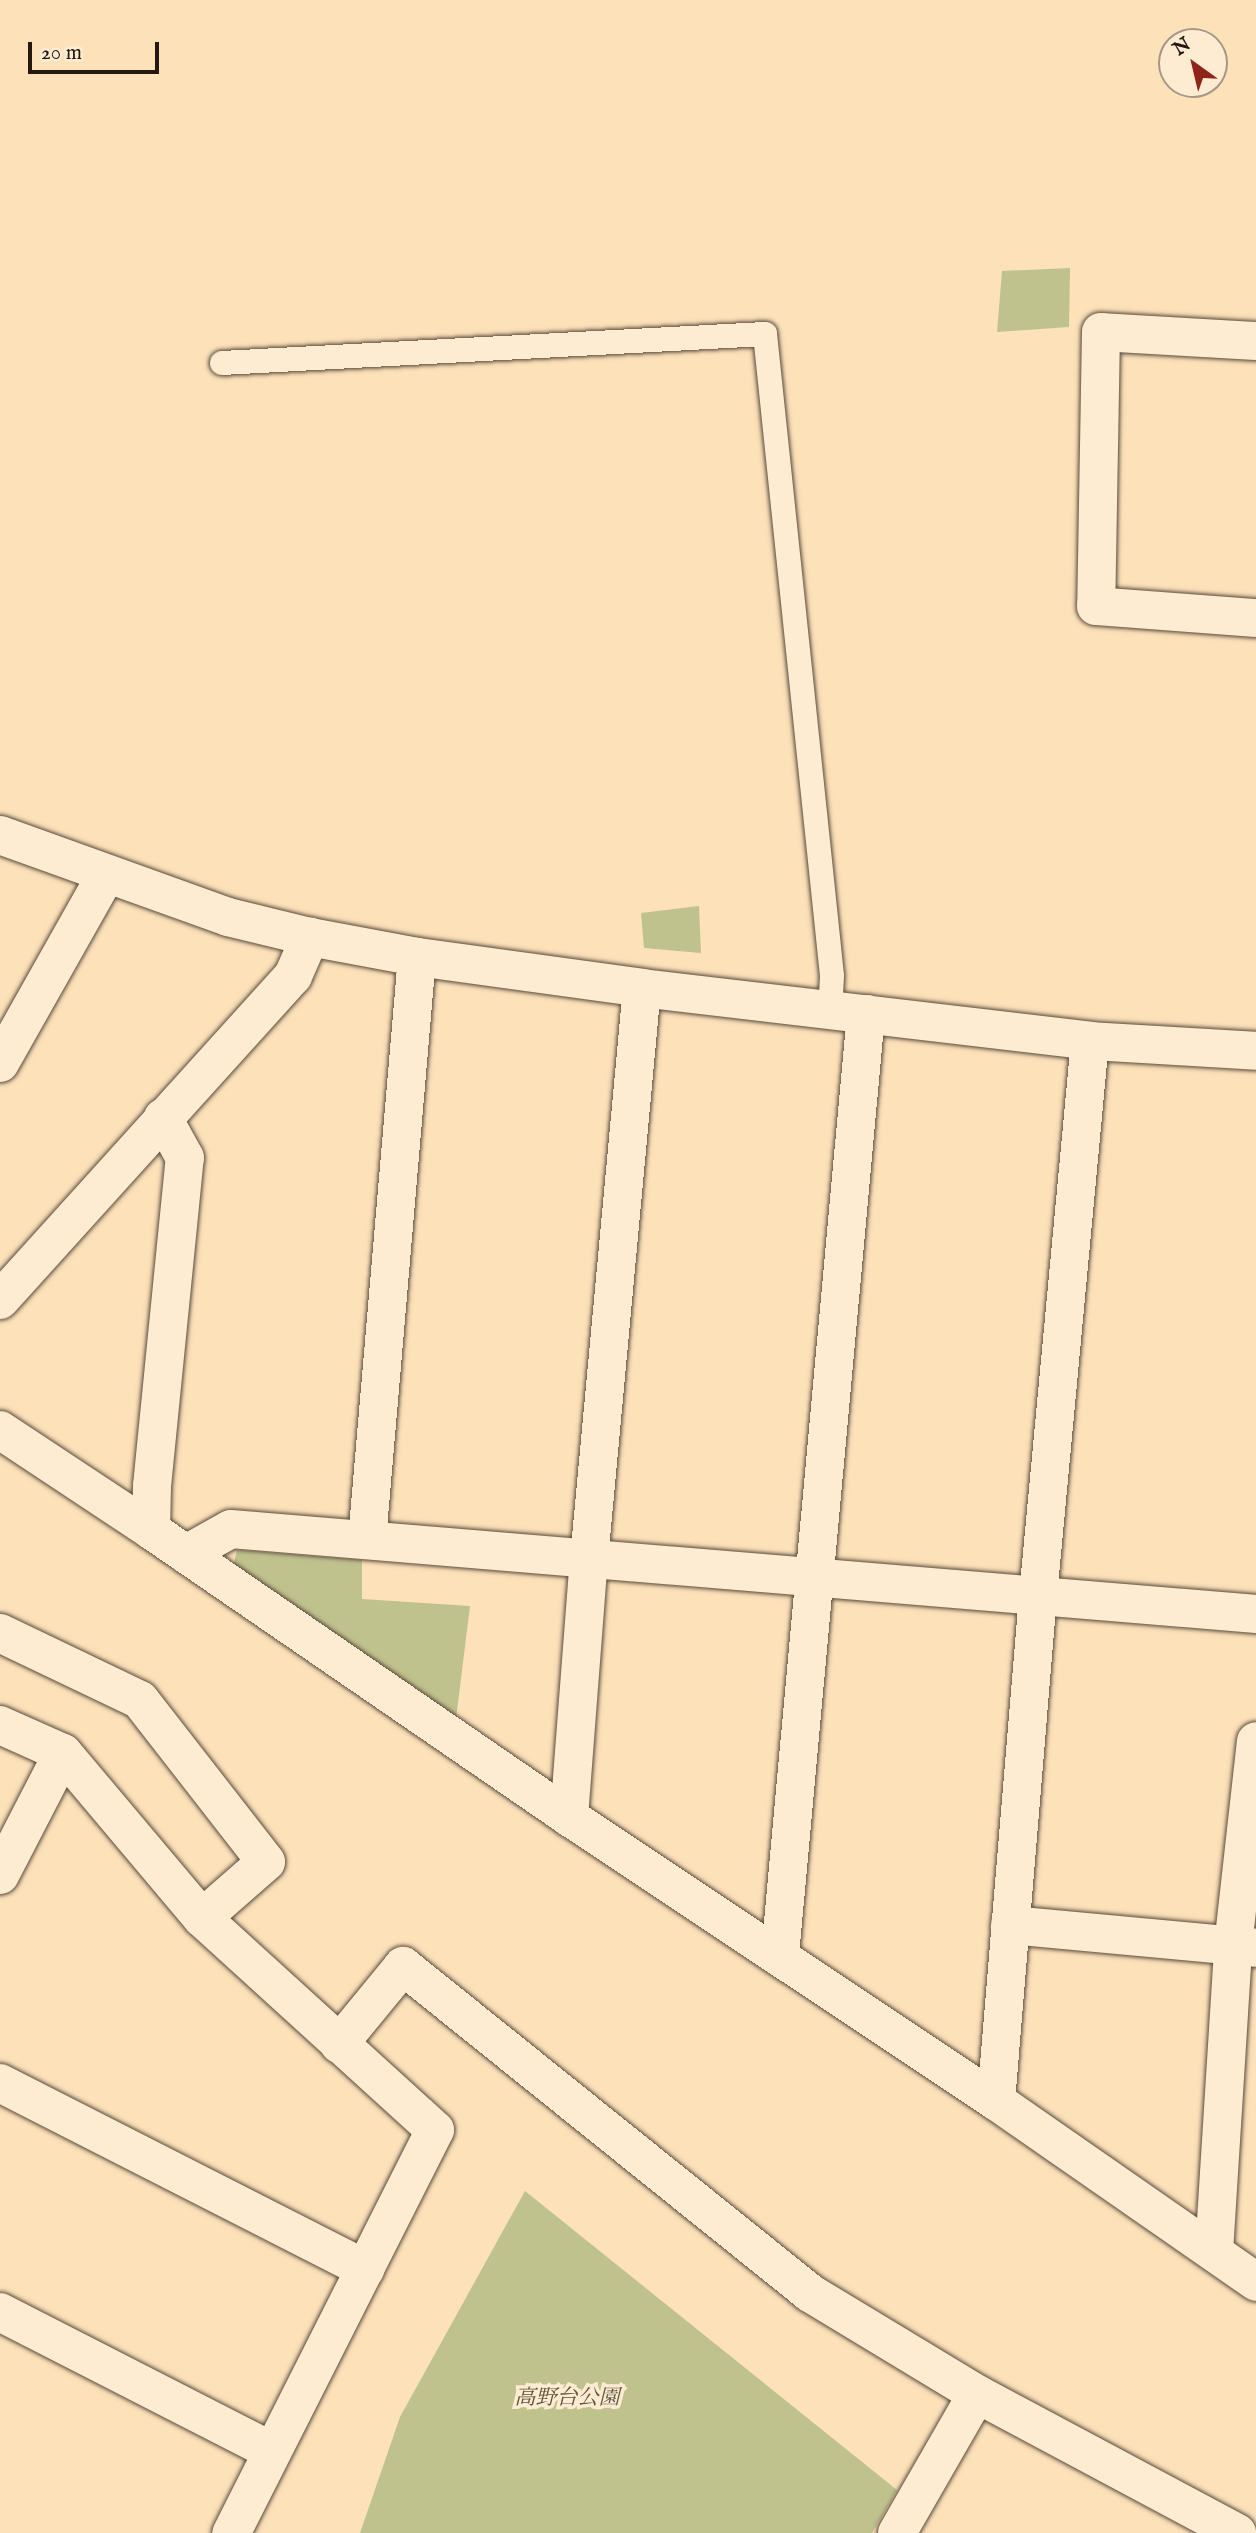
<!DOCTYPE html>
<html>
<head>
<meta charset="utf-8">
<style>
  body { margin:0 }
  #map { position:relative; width:1256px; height:2533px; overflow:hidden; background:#fce1b9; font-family:"IM FELL English","Noto Serif JP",serif }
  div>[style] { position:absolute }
  .green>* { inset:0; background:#c0c28e }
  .roads { filter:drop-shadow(0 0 2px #594a3c) drop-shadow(0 0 2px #594a3c) }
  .lane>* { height:24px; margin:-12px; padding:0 12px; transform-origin:12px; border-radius:12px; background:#fdecd2 }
  .street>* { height:38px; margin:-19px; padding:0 19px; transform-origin:19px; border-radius:19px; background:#fdecd2 }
  .secondary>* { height:38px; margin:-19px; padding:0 19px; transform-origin:19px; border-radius:19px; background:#fdecd2 }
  span { translate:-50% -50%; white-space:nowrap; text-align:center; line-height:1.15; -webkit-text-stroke:7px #fdecd2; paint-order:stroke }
  .park-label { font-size:21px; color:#5a543e; font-style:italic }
  .north { position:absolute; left:1158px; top:28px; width:70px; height:70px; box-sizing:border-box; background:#fdecd2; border:2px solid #a69786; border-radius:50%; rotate:326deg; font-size:19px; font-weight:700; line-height:28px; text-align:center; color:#231813 }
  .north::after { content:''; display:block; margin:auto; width:24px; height:32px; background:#8f2418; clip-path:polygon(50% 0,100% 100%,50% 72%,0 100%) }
  .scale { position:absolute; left:28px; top:42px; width:131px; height:32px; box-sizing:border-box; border:4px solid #231813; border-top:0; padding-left:9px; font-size:21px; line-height:24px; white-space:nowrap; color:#231813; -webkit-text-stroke:5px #fdecd2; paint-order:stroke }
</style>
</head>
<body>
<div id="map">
  <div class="green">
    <i style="clip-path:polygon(1070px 268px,1069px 327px,997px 332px,1002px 271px)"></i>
    <i style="clip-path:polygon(699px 906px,701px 953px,644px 948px,641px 913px)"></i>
    <i style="clip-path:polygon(237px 1550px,362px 1560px,362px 1599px,470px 1606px,456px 1719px,233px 1567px)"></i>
    <i style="clip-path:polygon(525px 2191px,897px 2490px,872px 2533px,360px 2533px,400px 2417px)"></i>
  </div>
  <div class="roads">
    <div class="lane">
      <i style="left:222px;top:363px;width:544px;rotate:-3.06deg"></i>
      <i style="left:765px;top:334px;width:645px;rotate:84.04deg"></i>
      <i style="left:832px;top:976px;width:33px;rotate:93deg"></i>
    </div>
    <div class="street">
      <i style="left:1256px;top:341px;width:155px;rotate:-176.7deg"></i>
      <i style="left:1101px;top:332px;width:274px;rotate:91deg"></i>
      <i style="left:1096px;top:606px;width:160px;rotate:4.3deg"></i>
      <i style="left:0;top:1063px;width:216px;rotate:-60.6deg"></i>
      <i style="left:0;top:1430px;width:181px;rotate:33.5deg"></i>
      <i style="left:151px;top:1530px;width:507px;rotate:34.47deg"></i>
      <i style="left:569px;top:1817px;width:513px;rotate:33.63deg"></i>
      <i style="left:996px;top:2101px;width:317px;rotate:34.8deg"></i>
      <i style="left:151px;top:1530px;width:44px;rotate:-88.7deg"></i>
      <i style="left:152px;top:1486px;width:330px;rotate:-84.3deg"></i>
      <i style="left:185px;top:1158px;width:46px;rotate:-118.8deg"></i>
      <i style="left:367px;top:1540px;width:585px;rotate:-85.1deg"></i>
      <i style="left:186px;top:1554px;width:51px;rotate:-29.1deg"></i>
      <i style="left:231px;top:1529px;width:1029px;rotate:4.74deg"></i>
      <i style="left:0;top:1633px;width:155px;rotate:25.6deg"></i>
      <i style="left:140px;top:1700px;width:205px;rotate:52.1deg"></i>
      <i style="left:266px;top:1862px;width:85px;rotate:138.8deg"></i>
      <i style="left:0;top:1725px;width:69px;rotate:24deg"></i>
      <i style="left:63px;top:1753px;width:216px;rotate:49.9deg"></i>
      <i style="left:202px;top:1918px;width:315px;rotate:42.3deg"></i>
      <i style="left:435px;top:2130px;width:452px;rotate:116.8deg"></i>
      <i style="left:569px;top:1817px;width:259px;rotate:-85.6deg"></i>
      <i style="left:589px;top:1559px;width:573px;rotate:-84.7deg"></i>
      <i style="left:0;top:1875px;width:137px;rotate:-62.7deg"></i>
      <i style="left:1010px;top:1925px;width:247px;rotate:5.3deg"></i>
      <i style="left:780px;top:1955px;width:945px;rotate:-84.78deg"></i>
      <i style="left:339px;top:2044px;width:101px;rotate:-50.6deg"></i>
      <i style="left:403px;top:1966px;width:522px;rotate:38.78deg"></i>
      <i style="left:810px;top:2293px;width:195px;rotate:31.2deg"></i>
      <i style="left:977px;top:2394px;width:295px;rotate:28.1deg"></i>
      <i style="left:0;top:2083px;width:410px;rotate:27deg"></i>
      <i style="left:996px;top:2101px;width:507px;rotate:-85.25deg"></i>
      <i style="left:1038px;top:1596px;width:557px;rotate:-84.65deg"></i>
      <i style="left:1214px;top:2252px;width:307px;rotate:-86.4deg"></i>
      <i style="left:1233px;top:1946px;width:206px;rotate:-83.6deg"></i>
      <i style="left:0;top:2312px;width:305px;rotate:27.1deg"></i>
      <i style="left:897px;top:2533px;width:160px;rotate:-60.1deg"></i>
    </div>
    <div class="secondary">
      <i style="left:0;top:835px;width:242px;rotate:19.8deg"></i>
      <i style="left:228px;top:917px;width:84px;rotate:13.7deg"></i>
      <i style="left:310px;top:937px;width:109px;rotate:10.6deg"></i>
      <i style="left:417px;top:957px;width:227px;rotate:7.8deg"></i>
      <i style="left:642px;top:988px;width:451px;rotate:6.7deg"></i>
      <i style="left:1090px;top:1041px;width:166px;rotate:3.4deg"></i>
      <i style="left:0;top:1300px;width:437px;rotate:-47.9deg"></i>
      <i style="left:293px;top:976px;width:43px;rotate:-66.4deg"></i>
    </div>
  </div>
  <div class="park-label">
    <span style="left:567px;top:2399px">高野台公園</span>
  </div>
  <div class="north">N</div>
  <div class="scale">20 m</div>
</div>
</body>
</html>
